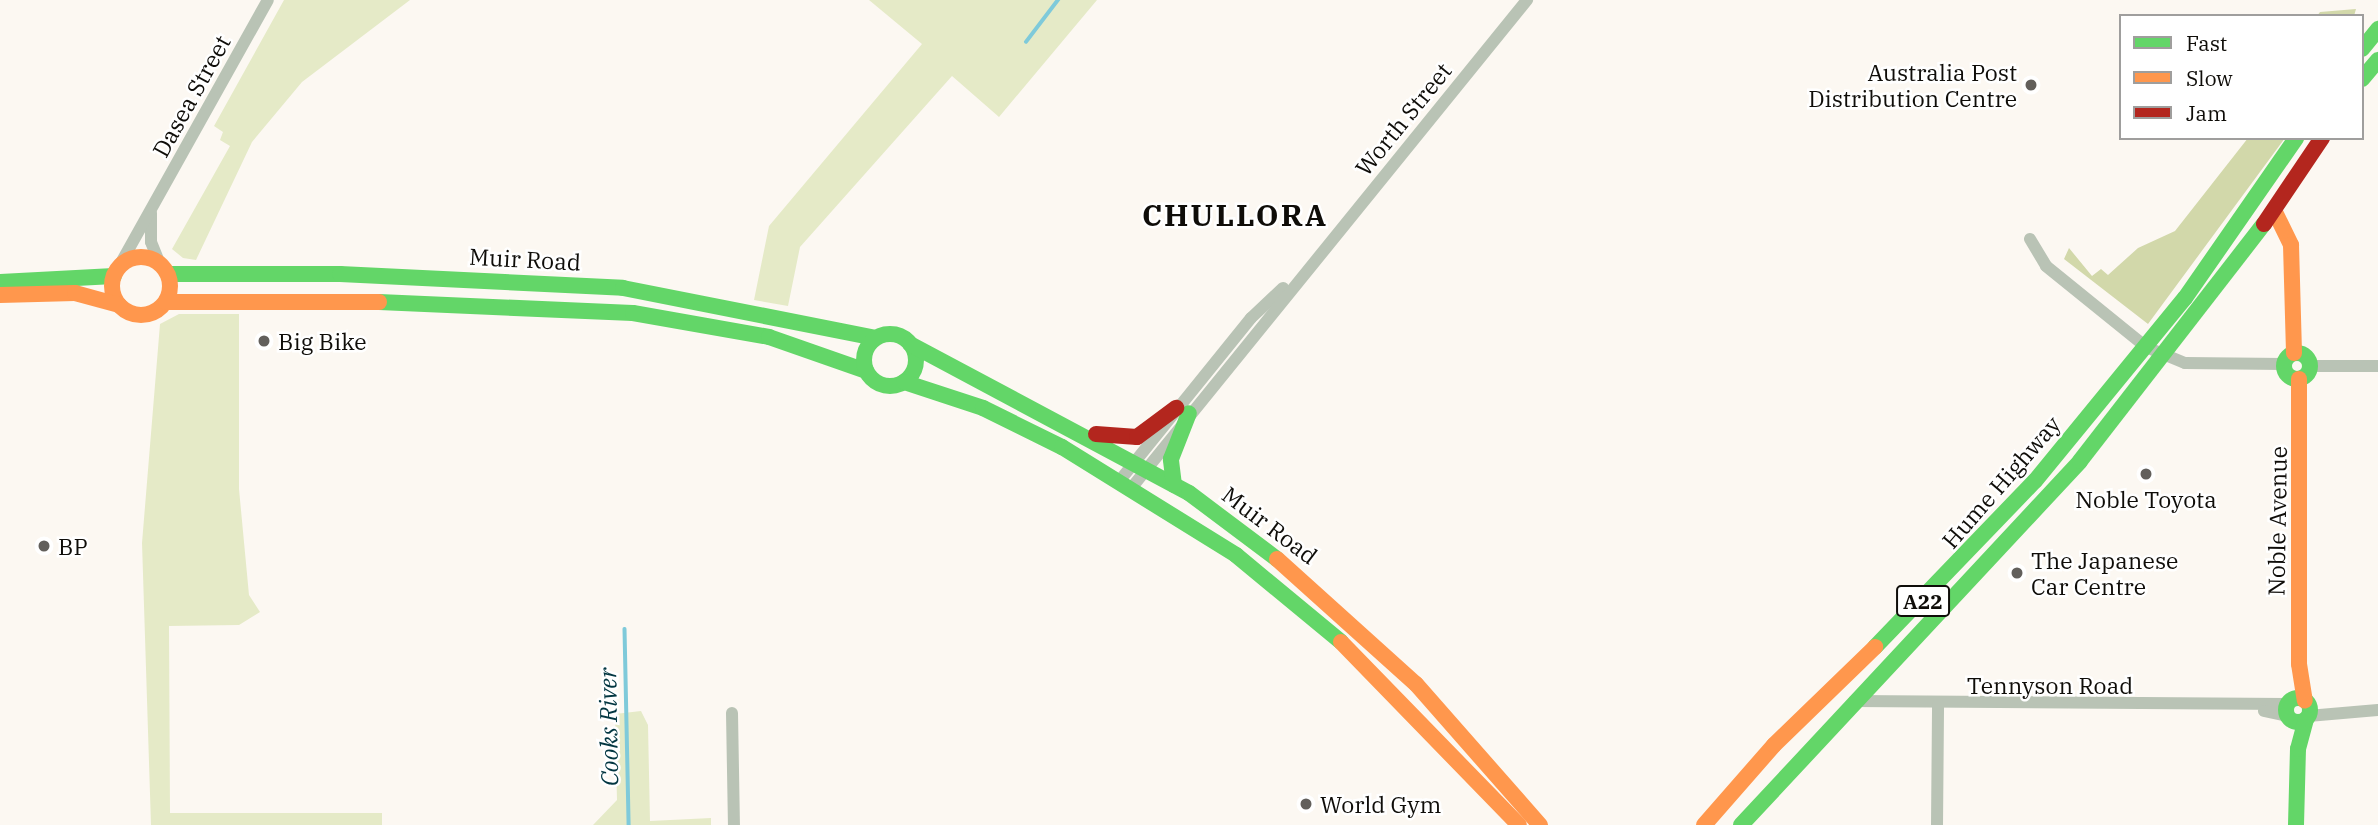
<!DOCTYPE html>
<html>
<head>
<meta charset="utf-8">
<style>
  body { margin:0 }
  #map { position:relative; width:2378px; height:825px; overflow:hidden; background:#fcf8f2; font-family:"IBM Plex Serif",serif }
  div>[style] { position:absolute }
  .green>* { inset:0; background:#e5eac7 }
  .forest>* { inset:0; background:#d2d8aa }
  .stream>* { height:3.5px; margin:-1.75px; padding:0 1.75px; transform-origin:1.75px; border-radius:1.75px; background:#7fcada }
  .street>* { height:12px; margin:-6px; padding:0 6px; transform-origin:6px; border-radius:6px; background:#b9c3b5 }
  .fast>* { height:16px; margin:-8px; padding:0 8px; transform-origin:8px; border-radius:8px; background:#63d668 }
  .fast>.ring { margin:-8px; padding:0; box-sizing:content-box; background:none; border:16px solid #63d668; border-radius:50% }
  .slow>* { height:16px; margin:-8px; padding:0 8px; transform-origin:8px; border-radius:8px; background:#ff974d }
  .slow>.ring { margin:-8px; padding:0; box-sizing:content-box; background:none; border:16px solid #ff974d; border-radius:50% }
  .jam>* { height:16px; margin:-8px; padding:0 8px; transform-origin:8px; border-radius:8px; background:#b3261e }
  .dots>* { width:19px; height:19px; translate:-50% -50%; box-sizing:border-box; border:4px solid #fff; border-radius:50% }
  span { translate:-50% -50%; white-space:nowrap; text-align:center; line-height:1.15; -webkit-text-stroke:5px #fff; paint-order:stroke }
  .shield-label span { padding:2px 5px; background:#fff; border:2px solid; border-radius:5px; -webkit-text-stroke-width:0 }
  .shield-label { font-size:21px; color:#0f0d09; font-weight:700 }
  .poi-label { font-size:23px; color:#0f0d09 }
  .right { translate:-100% -50%; text-align:right }
  .left { translate:0 -50%; text-align:left }
  .street-label { font-size:23px; color:#0f0d09 }
  .water-label { font-size:24px; color:#023641; font-style:italic }
  .district-label { font-size:30px; color:#0f0d09; font-weight:700; letter-spacing:2px }
  .legend { position:absolute; left:2119px; top:14px; width:245px; height:126px; box-sizing:border-box; background:#fff; border:2px solid #9f9e9d; margin:0; padding:9px 12px; list-style:none; font-size:21px; color:#0f0d09 }
  .legend li { display:flex; align-items:center; gap:14px; height:35px }
  .legend b { width:35px; border:2px solid #9f9e9d }
</style>
</head>
<body>
<div id="map">
  <div class="green">
    <i style="clip-path:polygon(284px 0,410px 0,302px 82px,252px 142px,196px 260px,183px 258px,172px 249px,230px 146px,220px 140px,223px 132px,214px 126px)"></i>
    <i style="clip-path:polygon(869px 0,1097px 0,999px 117px,952px 76px,800px 247px,788px 306px,754px 300px,769px 226px,922px 44px)"></i>
    <i style="clip-path:polygon(179px 314px,239px 314px,239px 489px,249px 595px,260px 612px,239px 625px,169px 626px,170px 813px,382px 813px,382px 825px,151px 825px,142px 543px,160px 324px)"></i>
    <i style="clip-path:polygon(641px 711px,648px 725px,650px 821px,711px 818px,711px 825px,593px 825px,617px 800px,615px 714px)"></i>
  </div>
  <div class="forest">
    <i style="clip-path:polygon(2356px 9px,2354px 16px,2317px 16px,2320px 12px)"></i>
    <i style="clip-path:polygon(2248px 138px,2285px 138px,2148px 324px,2064px 259px,2069px 248px,2092px 276px,2101px 269px,2108px 275px,2138px 248px,2175px 231px)"></i>
  </div>
  <div class="stream">
    <i style="left:1026px;top:42px;width:53px;rotate:-52.7deg"></i>
    <i style="left:625px;top:629px;width:196px;rotate:88.8deg"></i>
  </div>
  <div class="street">
    <i style="left:151px;top:213px;width:29px;rotate:90deg"></i>
    <i style="left:151px;top:242px;width:24px;rotate:68deg"></i>
    <i style="left:2030px;top:239px;width:31px;rotate:59deg"></i>
    <i style="left:2046px;top:266px;width:129px;rotate:39deg"></i>
    <i style="left:2146px;top:347px;width:42px;rotate:22.3deg"></i>
    <i style="left:2185px;top:363px;width:99px;rotate:0.6deg"></i>
    <i style="left:117px;top:270px;width:309px;rotate:-60.8deg"></i>
    <i style="left:2310px;top:366px;width:68px"></i>
    <i style="left:1121px;top:479px;width:207px;rotate:-51.1deg"></i>
    <i style="left:1251px;top:318px;width:44px;rotate:-43.2deg"></i>
    <i style="left:1133px;top:486px;width:626px;rotate:-50.97deg"></i>
    <i style="left:1854px;top:701px;width:433px;rotate:0.4deg"></i>
    <i style="left:2264px;top:711px;width:25px;rotate:12deg"></i>
    <i style="left:732px;top:713px;width:112px;rotate:89deg"></i>
    <i style="left:2308px;top:716px;width:70px;rotate:-4.9deg"></i>
    <i style="left:1937px;top:825px;width:120px;rotate:-89.5deg"></i>
  </div>
  <div class="fast">
    <i style="left:2362px;top:49px;width:26px;rotate:-51deg"></i>
    <i style="left:2362px;top:79px;width:25px;rotate:-50deg"></i>
    <i style="left:168px;top:274px;width:172px"></i>
    <i style="left:340px;top:274px;width:283px;rotate:2.8deg"></i>
    <i style="left:623px;top:288px;width:257px;rotate:11.2deg"></i>
    <i style="left:0;top:282px;width:114px;rotate:-3deg"></i>
    <i style="left:379px;top:302px;width:254px;rotate:2.5deg"></i>
    <i style="left:633px;top:313px;width:138px;rotate:10deg"></i>
    <i style="left:769px;top:337px;width:103px;rotate:19.3deg"></i>
    <i class="ring" style="left:864px;top:334px;width:36px;height:36px"></i>
    <i style="left:910px;top:344px;width:316px;rotate:28.1deg"></i>
    <i style="left:1189px;top:493px;width:110px;rotate:36.9deg"></i>
    <i class="ring" style="left:2284px;top:353px;width:10px;height:10px"></i>
    <i style="left:904px;top:382px;width:83px;rotate:18.2deg"></i>
    <i style="left:983px;top:408px;width:88px;rotate:26.3deg"></i>
    <i style="left:1062px;top:447px;width:205px;rotate:31.8deg"></i>
    <i style="left:1236px;top:555px;width:136px;rotate:39.6deg"></i>
    <i style="left:1174px;top:485px;width:26px;rotate:-97deg"></i>
    <i style="left:1171px;top:459px;width:49px;rotate:-68.6deg"></i>
    <i style="left:1875px;top:647px;width:231px;rotate:-46.1deg"></i>
    <i style="left:2035px;top:481px;width:237px;rotate:-50.7deg"></i>
    <i style="left:2185px;top:298px;width:195px;rotate:-55.2deg"></i>
    <i class="ring" style="left:2286px;top:698px;width:8px;height:8px"></i>
    <i style="left:1741px;top:825px;width:497px;rotate:-47deg"></i>
    <i style="left:2080px;top:461px;width:300px;rotate:-52.2deg"></i>
    <i style="left:2296px;top:825px;width:76px;rotate:-88.5deg"></i>
    <i style="left:2298px;top:749px;width:31px;rotate:-75deg"></i>
  </div>
  <div class="slow">
    <i style="left:2274px;top:210px;width:39px;rotate:64deg"></i>
    <i style="left:2291px;top:245px;width:108px;rotate:88.4deg"></i>
    <i class="ring" style="left:112px;top:257px;width:42px;height:42px"></i>
    <i style="left:0;top:295px;width:75px;rotate:-1.5deg"></i>
    <i style="left:75px;top:293px;width:46px;rotate:15.3deg"></i>
    <i style="left:166px;top:302px;width:213px"></i>
    <i style="left:2299px;top:379px;width:285px;rotate:90deg"></i>
    <i style="left:2299px;top:664px;width:37px;rotate:81deg"></i>
    <i style="left:1277px;top:559px;width:187px;rotate:42deg"></i>
    <i style="left:1416px;top:684px;width:188px;rotate:48.7deg"></i>
    <i style="left:1341px;top:642px;width:255px;rotate:45.8deg"></i>
    <i style="left:1704px;top:825px;width:106px;rotate:-48.8deg"></i>
    <i style="left:1774px;top:745px;width:141px;rotate:-44.1deg"></i>
  </div>
  <div class="jam">
    <i style="left:2264px;top:224px;width:104px;rotate:-56deg"></i>
    <i style="left:1096px;top:434px;width:41px;rotate:4.2deg"></i>
    <i style="left:1137px;top:437px;width:49px;rotate:-36.6deg"></i>
  </div>
  <div class="dots">
    <i style="left:2031px;top:85px;background:#625f5b"></i>
    <i style="left:264px;top:341px;background:#625f5b"></i>
    <i style="left:2146px;top:474px;background:#625f5b"></i>
    <i style="left:44px;top:546px;background:#625f5b"></i>
    <i style="left:2017px;top:573px;background:#625f5b"></i>
    <i style="left:1306px;top:804px;background:#625f5b"></i>
  </div>
  <div class="shield-label">
    <span style="left:1923px;top:601px">A22</span>
  </div>
  <div class="poi-label">
    <span class="right" style="left:2017px;top:85px">Australia Post<br>Distribution Centre</span>
    <span class="left" style="left:278px;top:341px">Big Bike</span>
    <span style="left:2146px;top:499px">Noble Toyota</span>
    <span class="left" style="left:58px;top:546px">BP</span>
    <span class="left" style="left:2031px;top:573px">The Japanese<br>Car Centre</span>
    <span class="left" style="left:1320px;top:804px">World Gym</span>
  </div>
  <div class="street-label">
    <span style="left:191px;top:96px;rotate:-61deg">Dasea Street</span>
    <span style="left:1403px;top:119px;rotate:-51deg">Worth Street</span>
    <span style="left:525px;top:259px;rotate:3deg">Muir Road</span>
    <span style="left:2001px;top:482px;rotate:-49deg">Hume Highway</span>
    <span style="left:2277px;top:521px;rotate:-89deg">Noble Avenue</span>
    <span style="left:1270px;top:525px;rotate:37deg">Muir Road</span>
    <span style="left:2050px;top:685px">Tennyson Road</span>
  </div>
  <div class="water-label">
    <span style="left:609px;top:727px;rotate:-91deg">Cooks River</span>
  </div>
  <div class="district-label">
    <span style="left:1235px;top:215px">CHULLORA</span>
  </div>
  <ul class="legend">
  <li><b style="height:9px;background:#63d668"></b>Fast</li>
  <li><b style="height:9px;background:#ff974d"></b>Slow</li>
  <li><b style="height:9px;background:#b3261e"></b>Jam</li>
  </ul>
</div>
</body>
</html>
